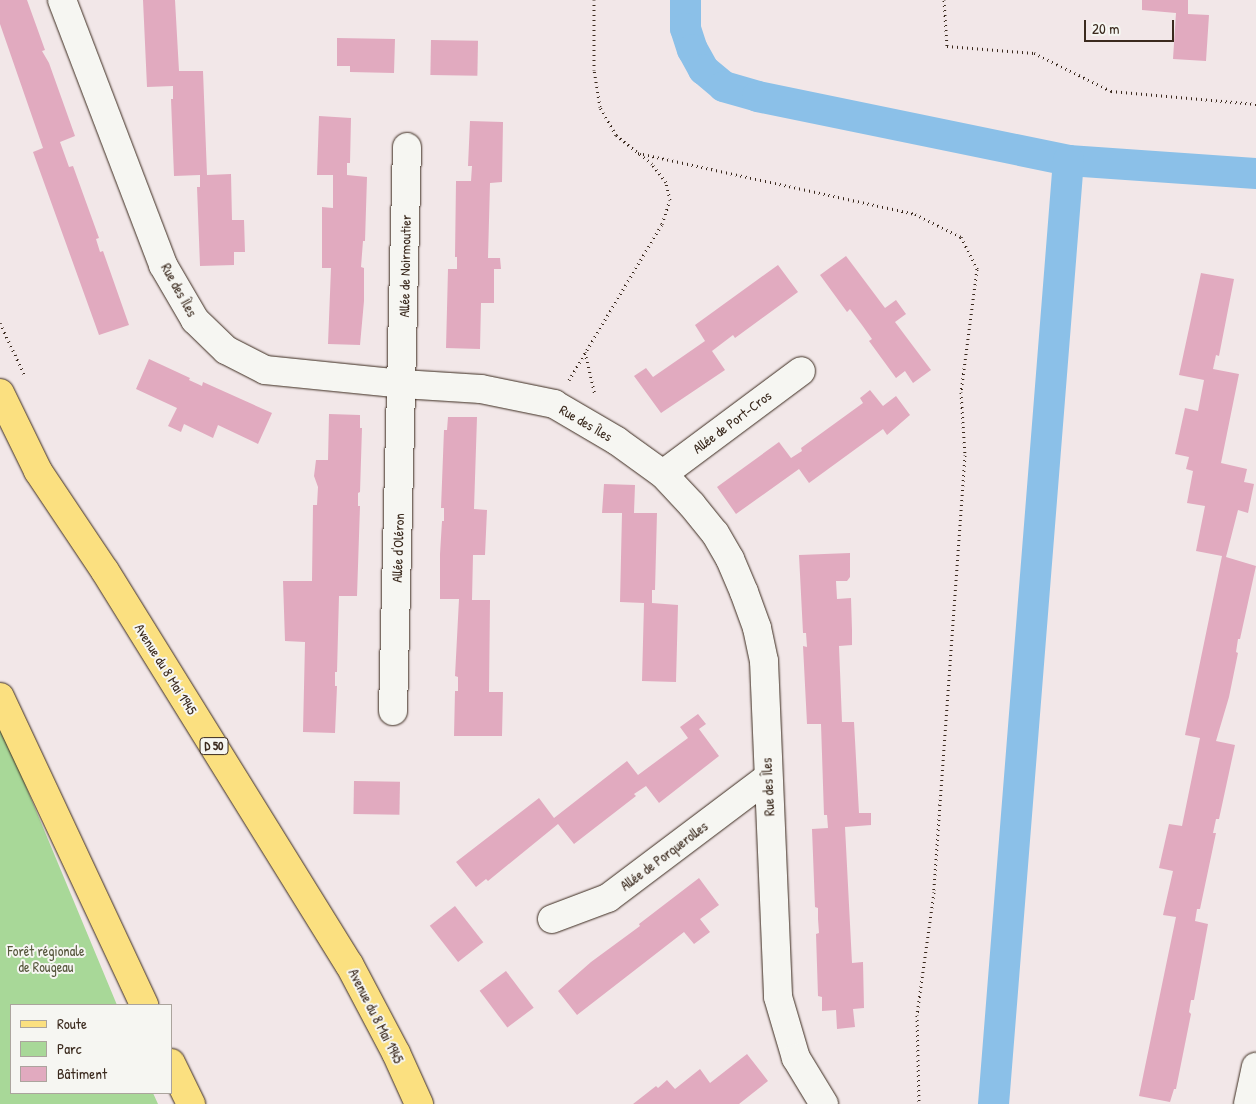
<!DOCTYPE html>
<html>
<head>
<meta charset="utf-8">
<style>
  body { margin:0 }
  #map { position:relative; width:1256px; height:1104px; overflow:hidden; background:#f2e7e8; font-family:"Patrick Hand",sans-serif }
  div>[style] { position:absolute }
  .green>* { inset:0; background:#a8d898 }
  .canal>* { height:31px; margin:-15.5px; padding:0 15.5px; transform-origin:15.5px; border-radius:15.5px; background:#8bc0e8 }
  .building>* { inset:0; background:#e1aabf; transform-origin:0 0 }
  .path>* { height:3px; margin-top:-1.5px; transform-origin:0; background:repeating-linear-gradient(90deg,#3b2a1e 0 1px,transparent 0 5px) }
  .roads { filter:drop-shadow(0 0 1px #3b2a1e) drop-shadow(0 0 1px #3b2a1e) }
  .minor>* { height:28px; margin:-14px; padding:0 14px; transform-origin:14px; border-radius:14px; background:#f6f6f2 }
  .major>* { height:28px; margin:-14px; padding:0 14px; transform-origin:14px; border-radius:14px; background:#fbe080 }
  span { translate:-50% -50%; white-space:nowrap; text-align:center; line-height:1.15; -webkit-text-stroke:4px #f6f6f2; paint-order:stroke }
  .shield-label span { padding:1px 4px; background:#f6f6f2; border:1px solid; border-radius:4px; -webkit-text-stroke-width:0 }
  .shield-label { font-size:12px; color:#3b2a1e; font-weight:700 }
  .street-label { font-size:14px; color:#3b2a1e }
  .park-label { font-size:14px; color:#56563c }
  .legend { position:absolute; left:10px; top:1004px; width:162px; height:90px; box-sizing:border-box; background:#f6f6f2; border:1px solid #aba49d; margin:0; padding:6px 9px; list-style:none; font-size:15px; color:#3b2a1e }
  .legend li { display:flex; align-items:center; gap:10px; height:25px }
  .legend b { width:25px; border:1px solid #aba49d }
  .scale { position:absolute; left:1084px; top:20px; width:90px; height:22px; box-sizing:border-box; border:2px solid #3b2a1e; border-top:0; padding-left:6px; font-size:15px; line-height:18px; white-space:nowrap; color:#3b2a1e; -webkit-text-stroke:4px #f6f6f2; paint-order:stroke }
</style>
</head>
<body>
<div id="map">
  <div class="green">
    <i style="clip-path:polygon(0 724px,117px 1005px,11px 1005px,11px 1093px,153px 1093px,158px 1104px,0 1104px)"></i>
  </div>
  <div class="canal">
    <i style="left:685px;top:0;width:28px;rotate:90deg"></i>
    <i style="left:685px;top:28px;width:22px;rotate:72deg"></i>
    <i style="left:692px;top:49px;width:23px;rotate:61deg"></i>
    <i style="left:703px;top:69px;width:26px;rotate:40deg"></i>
    <i style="left:723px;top:86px;width:35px;rotate:16deg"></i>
    <i style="left:757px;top:96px;width:318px;rotate:11.6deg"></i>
    <i style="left:1068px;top:160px;width:188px;rotate:4deg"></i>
    <i style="left:993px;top:1104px;width:947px;rotate:-85.46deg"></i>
  </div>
  <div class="building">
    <i style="clip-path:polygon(0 0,27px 0,45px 50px,42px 51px,49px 63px,75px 136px,60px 142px,69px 167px,73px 166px,99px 238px,96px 239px,100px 252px,103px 251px,129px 325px,99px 335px,33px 152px,43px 148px,0 24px)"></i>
    <i style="clip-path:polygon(143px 0,175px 0,179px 71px,203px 71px,207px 175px,231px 174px,232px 220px,244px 220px,245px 252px,234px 252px,234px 265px,200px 266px,197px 187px,200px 187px,200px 175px,174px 176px,171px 99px,173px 99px,173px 86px,147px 87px)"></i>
    <i style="clip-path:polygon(1142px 0,1188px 0,1188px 14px,1209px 15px,1206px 61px,1173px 59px,1176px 13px,1142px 10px)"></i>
    <i style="clip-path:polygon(337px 38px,395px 39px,394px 73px,350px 72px,350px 66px,337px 66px)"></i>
    <i style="left:431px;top:40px;width:47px;height:35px;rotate:1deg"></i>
    <i style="clip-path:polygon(319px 116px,351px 118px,350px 163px,347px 163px,347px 175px,367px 177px,365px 241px,363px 241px,361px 267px,364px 268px,364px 301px,360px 345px,328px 344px,331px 268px,322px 268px,322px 207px,333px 208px,333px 175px,317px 175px)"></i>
    <i style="clip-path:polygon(470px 121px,503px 122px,502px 182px,490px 183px,488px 258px,500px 258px,501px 269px,494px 269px,494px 303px,481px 303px,480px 349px,446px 348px,448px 269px,457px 269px,457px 257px,455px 257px,456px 181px,471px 181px,472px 166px,468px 166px)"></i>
    <i style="clip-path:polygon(846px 256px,885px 308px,896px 300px,906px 314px,895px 322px,931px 370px,913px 383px,905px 371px,896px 378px,869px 341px,872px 339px,862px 325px,850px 309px,847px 312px,820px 275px)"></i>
    <i style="clip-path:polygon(778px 265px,798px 292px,735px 338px,733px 335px,712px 351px,725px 370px,661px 413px,634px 376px,646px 368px,653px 377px,705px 341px,695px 325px)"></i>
    <i style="clip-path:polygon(1201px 273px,1234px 279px,1219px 356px,1216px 355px,1213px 369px,1239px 374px,1221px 463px,1247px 469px,1244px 482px,1254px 484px,1248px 513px,1238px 510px,1226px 557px,1256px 566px,1240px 639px,1238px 639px,1236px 652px,1238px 653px,1229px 697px,1216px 741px,1235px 745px,1219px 819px,1216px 819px,1213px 833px,1216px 833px,1200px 909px,1197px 909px,1195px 921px,1208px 924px,1194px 1000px,1191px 1000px,1189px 1012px,1191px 1014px,1176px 1089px,1174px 1089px,1170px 1102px,1139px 1096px,1176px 917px,1163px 915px,1173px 871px,1159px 868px,1169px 824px,1182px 826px,1200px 738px,1185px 735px,1222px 556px,1196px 551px,1205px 506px,1187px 503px,1193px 471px,1186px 469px,1189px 457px,1175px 454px,1185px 408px,1198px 411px,1204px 380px,1179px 375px)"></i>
    <i style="clip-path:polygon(149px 359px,190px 378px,189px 380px,202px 386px,203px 382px,272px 413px,258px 444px,218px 425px,213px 438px,184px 424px,181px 432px,168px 426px,177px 408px,136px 389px)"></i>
    <i style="clip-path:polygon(870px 390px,883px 406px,896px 396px,910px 415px,887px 435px,883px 429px,809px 483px,799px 469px,736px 514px,717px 487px,779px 442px,791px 458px,802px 451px,801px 448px,863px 403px,860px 398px)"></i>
    <i style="clip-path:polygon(329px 414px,360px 415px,360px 428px,362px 428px,360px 492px,358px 493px,358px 506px,360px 506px,357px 596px,339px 596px,337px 672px,335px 672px,335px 686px,337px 686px,335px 733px,303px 732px,305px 642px,285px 641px,283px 581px,312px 581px,313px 505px,317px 505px,318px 487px,314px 476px,316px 460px,328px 460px)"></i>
    <i style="clip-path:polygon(448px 417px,477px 417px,474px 509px,487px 510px,485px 555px,473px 555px,472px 600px,490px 600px,489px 692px,503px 692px,502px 736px,454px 736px,455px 691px,458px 691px,458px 677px,455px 676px,459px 599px,440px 599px,440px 554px,442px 521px,444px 521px,444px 508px,441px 508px,444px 430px,447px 430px)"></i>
    <i style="clip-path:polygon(604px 484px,635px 485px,634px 513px,657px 513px,655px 590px,652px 590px,652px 603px,678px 605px,676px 682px,642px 681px,644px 603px,620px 602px,622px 513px,602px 513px)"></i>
    <i style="clip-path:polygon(850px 553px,850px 577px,847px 581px,836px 581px,837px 599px,851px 598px,852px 630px,852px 645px,839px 646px,842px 722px,854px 722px,859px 813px,871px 813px,871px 825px,845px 827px,852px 963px,863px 962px,864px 1008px,853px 1009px,855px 1027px,837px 1029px,836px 1010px,822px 1011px,822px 997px,818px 996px,816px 934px,819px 933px,818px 919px,818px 908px,815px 907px,812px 829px,828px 828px,827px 815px,824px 815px,821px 724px,807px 724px,803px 646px,807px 647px,806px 633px,803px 633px,799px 555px)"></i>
    <i style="clip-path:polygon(698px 714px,706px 724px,699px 729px,719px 756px,659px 803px,646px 786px,634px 794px,636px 796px,574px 844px,558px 824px,488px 881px,486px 879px,476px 887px,456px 862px,539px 798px,554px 818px,627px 761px,638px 775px,688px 738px,680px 727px)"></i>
    <i style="left:354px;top:781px;width:46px;height:33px;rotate:1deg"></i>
    <i style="clip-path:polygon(699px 878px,719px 905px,700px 919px,710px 932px,694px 944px,684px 932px,577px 1015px,558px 991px,591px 962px,640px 926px,639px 924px)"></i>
    <i style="left:455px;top:906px;width:46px;height:32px;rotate:52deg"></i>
    <i style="left:506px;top:971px;width:46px;height:33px;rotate:53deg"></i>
    <i style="clip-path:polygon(747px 1054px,768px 1081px,739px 1104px,633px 1104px,656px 1086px,658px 1088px,667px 1080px,675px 1089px,700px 1069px,710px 1083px)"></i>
  </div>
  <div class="path">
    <i style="left:944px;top:0;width:46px;rotate:86.3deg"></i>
    <i style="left:947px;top:46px;width:87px;rotate:4.6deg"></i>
    <i style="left:1034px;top:53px;width:86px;rotate:26.3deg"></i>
    <i style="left:1111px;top:91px;width:146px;rotate:5.1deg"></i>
    <i style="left:638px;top:153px;width:284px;rotate:12.4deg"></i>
    <i style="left:915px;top:214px;width:51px;rotate:26.6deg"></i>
    <i style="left:961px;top:237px;width:36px;rotate:63deg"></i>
    <i style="left:977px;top:269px;width:124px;rotate:97.4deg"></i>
    <i style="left:961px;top:392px;width:63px;rotate:86.4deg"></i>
    <i style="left:965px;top:455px;width:438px;rotate:94.1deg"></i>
    <i style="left:934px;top:892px;width:124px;rotate:97.9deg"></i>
    <i style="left:917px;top:1015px;width:89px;rotate:88.7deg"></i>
    <i style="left:0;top:323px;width:59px;rotate:64.7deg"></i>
    <i style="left:585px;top:352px;width:44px;rotate:76.9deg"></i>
    <i style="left:569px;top:380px;width:182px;rotate:-59.2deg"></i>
    <i style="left:662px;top:224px;width:25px;rotate:-72deg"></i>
    <i style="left:670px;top:200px;width:18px;rotate:-103deg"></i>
    <i style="left:666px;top:182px;width:23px;rotate:-128deg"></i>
    <i style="left:652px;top:164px;width:46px;rotate:-141.1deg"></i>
    <i style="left:616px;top:135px;width:32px;rotate:-120deg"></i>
    <i style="left:600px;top:107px;width:37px;rotate:-99deg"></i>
    <i style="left:594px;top:70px;width:70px;rotate:-90deg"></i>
  </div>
  <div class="roads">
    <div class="minor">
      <i style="left:62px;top:0;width:284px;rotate:69.1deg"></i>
      <i style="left:163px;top:265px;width:64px;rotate:59.8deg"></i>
      <i style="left:195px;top:320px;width:43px;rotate:44.1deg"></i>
      <i style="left:226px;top:350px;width:44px;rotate:27.1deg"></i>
      <i style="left:265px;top:370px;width:138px;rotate:5.8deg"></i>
      <i style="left:402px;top:384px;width:79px;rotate:3.6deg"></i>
      <i style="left:481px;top:389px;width:75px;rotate:11.6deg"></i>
      <i style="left:554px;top:404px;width:73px;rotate:30.4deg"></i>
      <i style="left:617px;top:441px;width:57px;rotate:35.7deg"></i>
      <i style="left:663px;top:474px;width:42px;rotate:46.9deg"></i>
      <i style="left:692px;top:505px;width:36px;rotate:51deg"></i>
      <i style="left:715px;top:533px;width:30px;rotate:60deg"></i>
      <i style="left:730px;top:559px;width:36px;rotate:67deg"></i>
      <i style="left:744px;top:592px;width:38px;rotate:70deg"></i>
      <i style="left:757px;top:628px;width:34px;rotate:78deg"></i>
      <i style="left:764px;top:661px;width:336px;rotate:87.6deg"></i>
      <i style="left:778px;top:997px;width:64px;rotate:73.6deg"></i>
      <i style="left:796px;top:1058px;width:54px;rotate:58.7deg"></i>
      <i style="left:663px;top:474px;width:172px;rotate:-36.7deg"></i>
      <i style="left:393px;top:711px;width:564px;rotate:-88.58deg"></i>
      <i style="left:552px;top:919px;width:60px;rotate:-20.6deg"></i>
      <i style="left:608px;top:898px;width:199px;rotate:-37deg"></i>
      <i style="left:1248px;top:1104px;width:38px;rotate:-78deg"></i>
    </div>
    <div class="major">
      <i style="left:0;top:393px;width:87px;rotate:64deg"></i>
      <i style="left:38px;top:471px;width:120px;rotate:56.2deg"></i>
      <i style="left:105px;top:571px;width:463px;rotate:58.2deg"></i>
      <i style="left:349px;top:964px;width:101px;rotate:62.2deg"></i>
      <i style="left:396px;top:1053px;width:56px;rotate:65.7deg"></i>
      <i style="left:0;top:697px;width:340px;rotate:64.9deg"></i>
      <i style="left:171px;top:1063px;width:46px;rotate:64deg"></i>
    </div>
  </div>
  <div class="shield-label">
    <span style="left:214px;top:746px">D 50</span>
  </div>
  <div class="street-label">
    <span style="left:405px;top:266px;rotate:-89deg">Allée de Noirmoutier</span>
    <span style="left:179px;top:290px;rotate:61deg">Rue des Îles</span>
    <span style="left:732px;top:422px;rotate:-37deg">Allée de Port-Cros</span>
    <span style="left:586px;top:423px;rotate:30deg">Rue des Îles</span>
    <span style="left:398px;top:548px;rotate:-88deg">Allée d'Oléron</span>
    <span style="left:166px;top:669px;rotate:58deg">Avenue du 8 Mai 1945</span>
    <span style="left:768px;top:787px;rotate:-93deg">Rue des Îles</span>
    <span style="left:664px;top:856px;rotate:-37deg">Allée de Porquerolles</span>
    <span style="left:376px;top:1016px;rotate:63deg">Avenue du 8 Mai 1945</span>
  </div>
  <div class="park-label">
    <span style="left:46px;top:959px">Forêt régionale<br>de Rougeau</span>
  </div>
  <ul class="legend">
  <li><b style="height:6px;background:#fbe080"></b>Route</li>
  <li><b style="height:14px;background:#a8d898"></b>Parc</li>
  <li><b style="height:14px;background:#e1aabf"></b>Bâtiment</li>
  </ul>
  <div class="scale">20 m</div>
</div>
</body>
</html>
